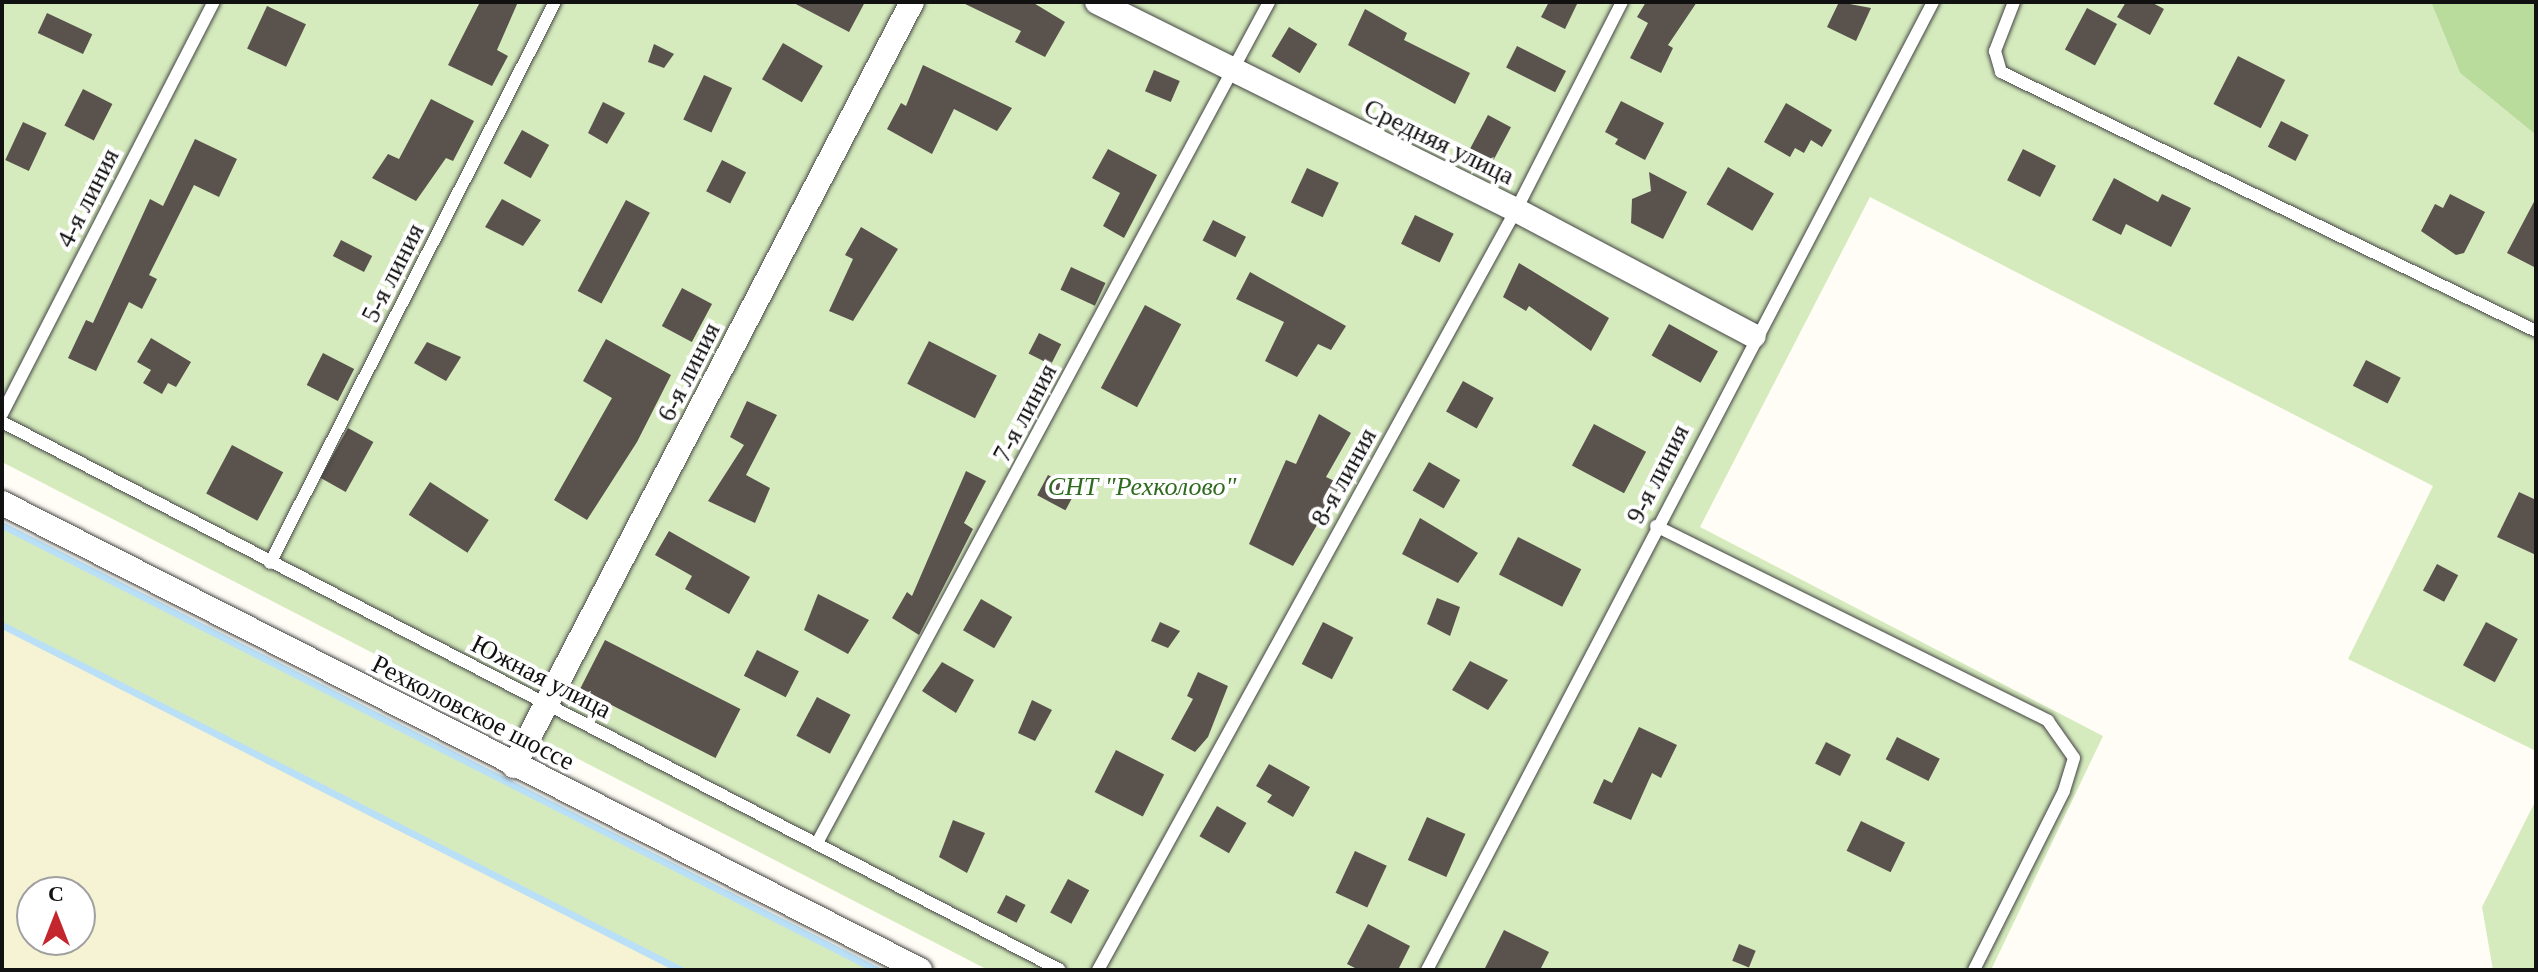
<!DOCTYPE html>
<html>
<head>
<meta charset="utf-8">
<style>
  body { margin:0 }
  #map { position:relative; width:2538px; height:972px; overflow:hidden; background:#fffdf5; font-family:"Times New Roman",serif }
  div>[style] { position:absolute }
  .farmland>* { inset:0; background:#f6f3d4 }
  .green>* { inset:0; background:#d5ebbd }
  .forest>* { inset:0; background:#b9dc9c }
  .stream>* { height:7px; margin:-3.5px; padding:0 3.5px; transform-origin:3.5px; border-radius:3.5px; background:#b9e0f7 }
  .building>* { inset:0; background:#5a524d; transform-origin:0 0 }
  .roads { filter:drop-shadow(0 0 2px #444) drop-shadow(0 0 2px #444) }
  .lane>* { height:12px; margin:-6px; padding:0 6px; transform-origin:6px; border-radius:6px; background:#fff }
  .street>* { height:24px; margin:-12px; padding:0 12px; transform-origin:12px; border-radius:12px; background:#fff }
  span { translate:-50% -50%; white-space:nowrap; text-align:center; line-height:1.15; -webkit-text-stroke:8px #fff; paint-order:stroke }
  .street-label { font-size:26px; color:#111 }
  .park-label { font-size:26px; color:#2f6b1f; font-style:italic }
  .frame { position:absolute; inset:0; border:4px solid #111; pointer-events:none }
  .north { position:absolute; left:16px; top:876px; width:80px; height:80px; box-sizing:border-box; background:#fff; border:2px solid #a0a0a0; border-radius:50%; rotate:0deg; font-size:22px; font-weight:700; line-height:32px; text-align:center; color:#111 }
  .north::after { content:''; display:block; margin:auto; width:28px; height:36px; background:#c4262e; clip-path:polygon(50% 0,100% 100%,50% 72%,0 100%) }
</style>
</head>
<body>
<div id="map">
  <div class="farmland">
    <i style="clip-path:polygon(evenodd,2px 625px,681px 970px,2px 970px,2px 625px,32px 892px,80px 892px,80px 940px,32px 940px,32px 892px)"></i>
  </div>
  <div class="green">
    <i style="clip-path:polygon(2px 2px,2431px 2px,2460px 73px,2536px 135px,2536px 751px,2348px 659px,2433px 486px,1870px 197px,1700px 527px,2103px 736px,1991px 970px,988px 970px,2px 462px)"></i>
    <i style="clip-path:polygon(2px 525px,877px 970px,681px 970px,2px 625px)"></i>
    <i style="clip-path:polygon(2536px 800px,2536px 970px,2493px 970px,2482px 907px)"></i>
  </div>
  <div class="forest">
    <i style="clip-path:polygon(2431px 2px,2536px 2px,2536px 135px,2460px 73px)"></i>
  </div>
  <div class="stream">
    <i style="left:2px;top:525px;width:982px;rotate:26.96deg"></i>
    <i style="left:2px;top:625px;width:762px;rotate:26.94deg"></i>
  </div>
  <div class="building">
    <i style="clip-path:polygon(480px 2px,518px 2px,497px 50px,508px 56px,492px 86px,448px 65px)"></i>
    <i style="clip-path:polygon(792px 2px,865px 2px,849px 32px)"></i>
    <i style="clip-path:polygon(961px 2px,1032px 2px,1065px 22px,1045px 57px,1015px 42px,1021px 31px)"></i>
    <i style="clip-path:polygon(1549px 2px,1578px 2px,1565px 29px,1541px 17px)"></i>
    <i style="clip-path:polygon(1646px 2px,1697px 2px,1668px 45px,1673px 48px,1661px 73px,1630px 58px,1648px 23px,1637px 17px)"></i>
    <i style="clip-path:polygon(1839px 2px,1871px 8px,1856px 41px,1827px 27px)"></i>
    <i style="clip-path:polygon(2126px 2px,2151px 2px,2164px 9px,2150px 35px,2117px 17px)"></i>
    <i style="left:267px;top:6px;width:43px;height:47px;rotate:25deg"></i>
    <i style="left:2087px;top:8px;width:34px;height:47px;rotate:28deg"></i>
    <i style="clip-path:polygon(1365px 9px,1407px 33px,1404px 40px,1470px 73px,1455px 104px,1348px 45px)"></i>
    <i style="left:47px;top:13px;width:50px;height:22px;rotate:25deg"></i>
    <i style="left:1289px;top:27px;width:33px;height:34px;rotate:31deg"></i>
    <i style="left:783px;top:43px;width:46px;height:42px;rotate:30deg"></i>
    <i style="clip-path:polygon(654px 44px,674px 54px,664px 68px,648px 62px)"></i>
    <i style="left:1517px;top:46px;width:55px;height:24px;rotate:27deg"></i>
    <i style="left:2238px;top:56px;width:53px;height:54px;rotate:27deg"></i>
    <i style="clip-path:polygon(923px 65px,1012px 108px,997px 131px,954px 109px,932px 154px,887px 129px,901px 103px,906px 106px)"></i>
    <i style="left:1154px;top:70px;width:28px;height:23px;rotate:23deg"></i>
    <i style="left:704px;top:75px;width:31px;height:49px;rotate:25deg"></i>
    <i style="left:83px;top:89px;width:33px;height:41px;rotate:27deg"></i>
    <i style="clip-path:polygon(431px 99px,474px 121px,453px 161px,446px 158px,416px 201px,372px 178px,388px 154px,399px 159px)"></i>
    <i style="clip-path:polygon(1621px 101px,1664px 123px,1645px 160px,1615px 144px,1618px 139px,1605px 132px)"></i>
    <i style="clip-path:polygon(603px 102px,625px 113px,607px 144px,588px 133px)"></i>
    <i style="clip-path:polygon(1786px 103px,1832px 130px,1822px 147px,1811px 140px,1804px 153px,1795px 148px,1790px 157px,1764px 142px)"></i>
    <i style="left:1488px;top:115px;width:26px;height:38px;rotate:28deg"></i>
    <i style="left:2281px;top:121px;width:31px;height:29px;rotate:27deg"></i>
    <i style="left:23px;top:122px;width:26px;height:42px;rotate:25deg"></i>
    <i style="left:522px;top:130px;width:31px;height:38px;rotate:29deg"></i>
    <i style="clip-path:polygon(195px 139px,237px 159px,219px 197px,194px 185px,149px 275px,157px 279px,142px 309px,129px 302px,96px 371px,68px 358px,86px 320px,93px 323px,150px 199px,163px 206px)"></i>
    <i style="clip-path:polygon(1108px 149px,1157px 175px,1124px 238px,1103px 226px,1120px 193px,1092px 178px)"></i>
    <i style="left:2023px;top:149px;width:37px;height:35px;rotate:27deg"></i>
    <i style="left:722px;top:160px;width:27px;height:35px;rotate:27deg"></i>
    <i style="left:1728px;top:167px;width:53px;height:43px;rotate:30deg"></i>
    <i style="left:1307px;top:168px;width:35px;height:38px;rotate:25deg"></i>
    <i style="clip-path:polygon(1649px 172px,1687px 192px,1663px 239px,1631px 223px,1632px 199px,1651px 191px)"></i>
    <i style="clip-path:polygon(2114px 178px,2158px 202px,2162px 194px,2191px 208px,2171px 247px,2126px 224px,2121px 235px,2092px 220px)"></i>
    <i style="clip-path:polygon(2450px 194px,2485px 212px,2464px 253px,2456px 255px,2421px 231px,2435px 204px,2443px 208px)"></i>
    <i style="clip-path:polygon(2536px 198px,2536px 268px,2507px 253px)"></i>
    <i style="clip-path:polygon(502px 199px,541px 220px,523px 246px,485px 227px)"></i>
    <i style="left:626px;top:200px;width:27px;height:103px;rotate:28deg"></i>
    <i style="left:1415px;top:215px;width:43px;height:32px;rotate:26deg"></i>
    <i style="left:1213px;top:220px;width:37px;height:23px;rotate:27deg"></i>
    <i style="clip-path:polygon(861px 227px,898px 249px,853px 321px,829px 311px,853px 259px,845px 255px)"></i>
    <i style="left:341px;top:240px;width:35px;height:18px;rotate:27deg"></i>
    <i style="clip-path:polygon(1519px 263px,1609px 318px,1591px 351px,1529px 306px,1526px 311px,1503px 297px)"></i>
    <i style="left:1071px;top:267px;width:38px;height:25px;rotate:25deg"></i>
    <i style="clip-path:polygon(1250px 272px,1346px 326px,1331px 350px,1318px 344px,1297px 377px,1265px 361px,1284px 322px,1236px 299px)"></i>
    <i style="left:682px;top:288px;width:34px;height:43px;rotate:28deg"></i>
    <i style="left:1145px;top:305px;width:41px;height:94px;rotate:28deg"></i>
    <i style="left:1669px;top:324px;width:56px;height:36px;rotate:29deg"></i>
    <i style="left:1039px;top:333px;width:25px;height:23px;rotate:27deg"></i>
    <i style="clip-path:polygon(151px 338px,191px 362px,176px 387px,168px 383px,162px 394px,143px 383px,151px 370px,137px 362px)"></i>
    <i style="clip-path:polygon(606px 339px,671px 375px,637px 442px,587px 520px,554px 500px,612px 398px,583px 381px)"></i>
    <i style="left:929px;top:341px;width:76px;height:48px;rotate:27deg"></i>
    <i style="clip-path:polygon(427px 342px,461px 357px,446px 381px,414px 363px)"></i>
    <i style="left:323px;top:353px;width:35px;height:36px;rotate:27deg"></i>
    <i style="left:2366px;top:360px;width:39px;height:29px;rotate:27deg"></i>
    <i style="left:1463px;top:381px;width:35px;height:35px;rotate:29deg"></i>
    <i style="clip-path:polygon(747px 401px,777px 415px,746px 475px,770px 488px,755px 523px,708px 501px,744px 445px,730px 437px)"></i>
    <i style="clip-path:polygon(1319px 414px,1351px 433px,1326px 477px,1341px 484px,1293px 566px,1249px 544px,1286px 460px,1296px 464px)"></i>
    <i style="left:1594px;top:424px;width:59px;height:47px;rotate:28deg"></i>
    <i style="left:348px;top:428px;width:29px;height:57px;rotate:29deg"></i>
    <i style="left:232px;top:445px;width:58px;height:55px;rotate:28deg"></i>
    <i style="left:1429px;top:462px;width:36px;height:33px;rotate:30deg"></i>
    <i style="clip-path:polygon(966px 471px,986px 481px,964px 523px,973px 529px,919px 635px,892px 618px,907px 592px,912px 596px)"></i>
    <i style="left:1048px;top:475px;width:32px;height:23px;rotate:28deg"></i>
    <i style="left:430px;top:482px;width:70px;height:39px;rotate:33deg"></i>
    <i style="clip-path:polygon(2519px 492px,2536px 500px,2536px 555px,2497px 537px)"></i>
    <i style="clip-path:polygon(1420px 518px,1478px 553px,1458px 583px,1402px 554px)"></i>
    <i style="clip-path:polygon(669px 531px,750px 577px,729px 614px,685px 589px,692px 576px,655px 555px)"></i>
    <i style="left:1518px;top:537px;width:71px;height:42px;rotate:27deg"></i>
    <i style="left:2437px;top:564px;width:24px;height:30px;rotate:28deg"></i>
    <i style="clip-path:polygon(818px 594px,869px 620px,848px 654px,804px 630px)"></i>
    <i style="clip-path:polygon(1437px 598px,1460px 607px,1450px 636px,1427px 624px)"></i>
    <i style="left:981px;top:599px;width:36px;height:36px;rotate:30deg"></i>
    <i style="clip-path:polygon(1160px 622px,1180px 631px,1168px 648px,1151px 641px)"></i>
    <i style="left:1323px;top:622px;width:34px;height:47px;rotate:27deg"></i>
    <i style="left:2486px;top:622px;width:36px;height:49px;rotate:28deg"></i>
    <i style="left:605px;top:640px;width:152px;height:55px;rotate:27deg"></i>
    <i style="left:757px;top:650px;width:47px;height:29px;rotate:27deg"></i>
    <i style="clip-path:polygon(1470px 661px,1508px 680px,1488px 710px,1452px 690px)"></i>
    <i style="clip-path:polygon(942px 662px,974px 680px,956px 713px,922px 691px)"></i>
    <i style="clip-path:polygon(1198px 672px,1228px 686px,1208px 737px,1195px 752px,1171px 739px,1193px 699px,1187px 696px)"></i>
    <i style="left:817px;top:697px;width:38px;height:44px;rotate:28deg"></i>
    <i style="clip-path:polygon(1032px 700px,1052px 710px,1035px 741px,1018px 733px)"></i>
    <i style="clip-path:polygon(1639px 727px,1677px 745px,1661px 778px,1652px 773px,1631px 820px,1593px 803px,1604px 779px,1612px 783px)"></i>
    <i style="left:1897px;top:737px;width:48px;height:25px;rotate:27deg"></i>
    <i style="left:1826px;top:742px;width:28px;height:24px;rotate:27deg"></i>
    <i style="left:1116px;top:750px;width:54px;height:47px;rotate:27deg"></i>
    <i style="clip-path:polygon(1269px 764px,1310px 787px,1293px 817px,1267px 802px,1272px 795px,1256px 786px)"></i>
    <i style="left:1217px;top:806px;width:34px;height:35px;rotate:30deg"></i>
    <i style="left:1427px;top:817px;width:42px;height:47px;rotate:24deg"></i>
    <i style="clip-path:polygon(953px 820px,985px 833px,967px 873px,939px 857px)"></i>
    <i style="left:1861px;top:821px;width:49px;height:33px;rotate:26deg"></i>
    <i style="left:1355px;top:851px;width:35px;height:46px;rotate:25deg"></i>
    <i style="left:1068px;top:879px;width:24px;height:38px;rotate:28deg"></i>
    <i style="left:1006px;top:895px;width:22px;height:20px;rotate:27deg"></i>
    <i style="clip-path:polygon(1368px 924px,1410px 946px,1398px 970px,1359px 970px,1347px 964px)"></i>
    <i style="clip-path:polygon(1504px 930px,1549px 952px,1540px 970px,1484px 970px)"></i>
    <i style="left:1739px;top:944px;width:18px;height:18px;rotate:22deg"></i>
  </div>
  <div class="roads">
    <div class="lane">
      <i style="left:2014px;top:2px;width:53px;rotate:111.2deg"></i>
      <i style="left:1995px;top:51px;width:22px;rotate:74deg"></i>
      <i style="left:2001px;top:72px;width:594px;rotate:25.83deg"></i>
      <i style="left:2px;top:414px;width:463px;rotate:-62.8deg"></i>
      <i style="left:2px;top:422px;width:1191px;rotate:27.38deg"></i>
      <i style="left:1656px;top:526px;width:438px;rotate:26.4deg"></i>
      <i style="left:2048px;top:721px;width:45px;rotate:54.9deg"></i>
      <i style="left:2074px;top:758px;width:34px;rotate:107deg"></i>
      <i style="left:2064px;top:791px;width:200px;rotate:116.7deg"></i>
      <i style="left:270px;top:563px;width:629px;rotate:-63.07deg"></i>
      <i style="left:817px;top:843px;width:955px;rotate:-61.74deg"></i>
      <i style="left:1098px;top:970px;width:867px;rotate:-61.19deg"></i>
      <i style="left:1516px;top:210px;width:233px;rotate:-63deg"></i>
      <i style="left:1427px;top:970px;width:1092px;rotate:-62.4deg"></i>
    </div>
    <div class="street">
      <i style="left:1097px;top:2px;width:468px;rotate:26.4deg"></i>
      <i style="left:1516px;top:210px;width:269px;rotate:27.9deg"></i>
      <i style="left:2px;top:503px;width:1030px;rotate:26.96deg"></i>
      <i style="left:514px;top:766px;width:861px;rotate:-62.48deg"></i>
    </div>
  </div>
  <div class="street-label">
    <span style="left:1439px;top:142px;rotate:26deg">Средняя улица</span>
    <span style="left:88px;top:198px;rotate:-63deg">4-я линия</span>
    <span style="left:393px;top:273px;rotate:-63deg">5-я линия</span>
    <span style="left:689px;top:372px;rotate:-63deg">6-я линия</span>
    <span style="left:1025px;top:413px;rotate:-62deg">7-я линия</span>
    <span style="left:1658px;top:474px;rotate:-63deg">9-я линия</span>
    <span style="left:1344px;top:477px;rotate:-61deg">8-я линия</span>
    <span style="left:541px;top:677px;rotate:27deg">Южная улица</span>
    <span style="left:473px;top:713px;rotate:27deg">Рехколовское шоссе</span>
  </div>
  <div class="park-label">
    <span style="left:1142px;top:487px">СНТ "Рехколово"</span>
  </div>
  <div class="frame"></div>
  <div class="north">С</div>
</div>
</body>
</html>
